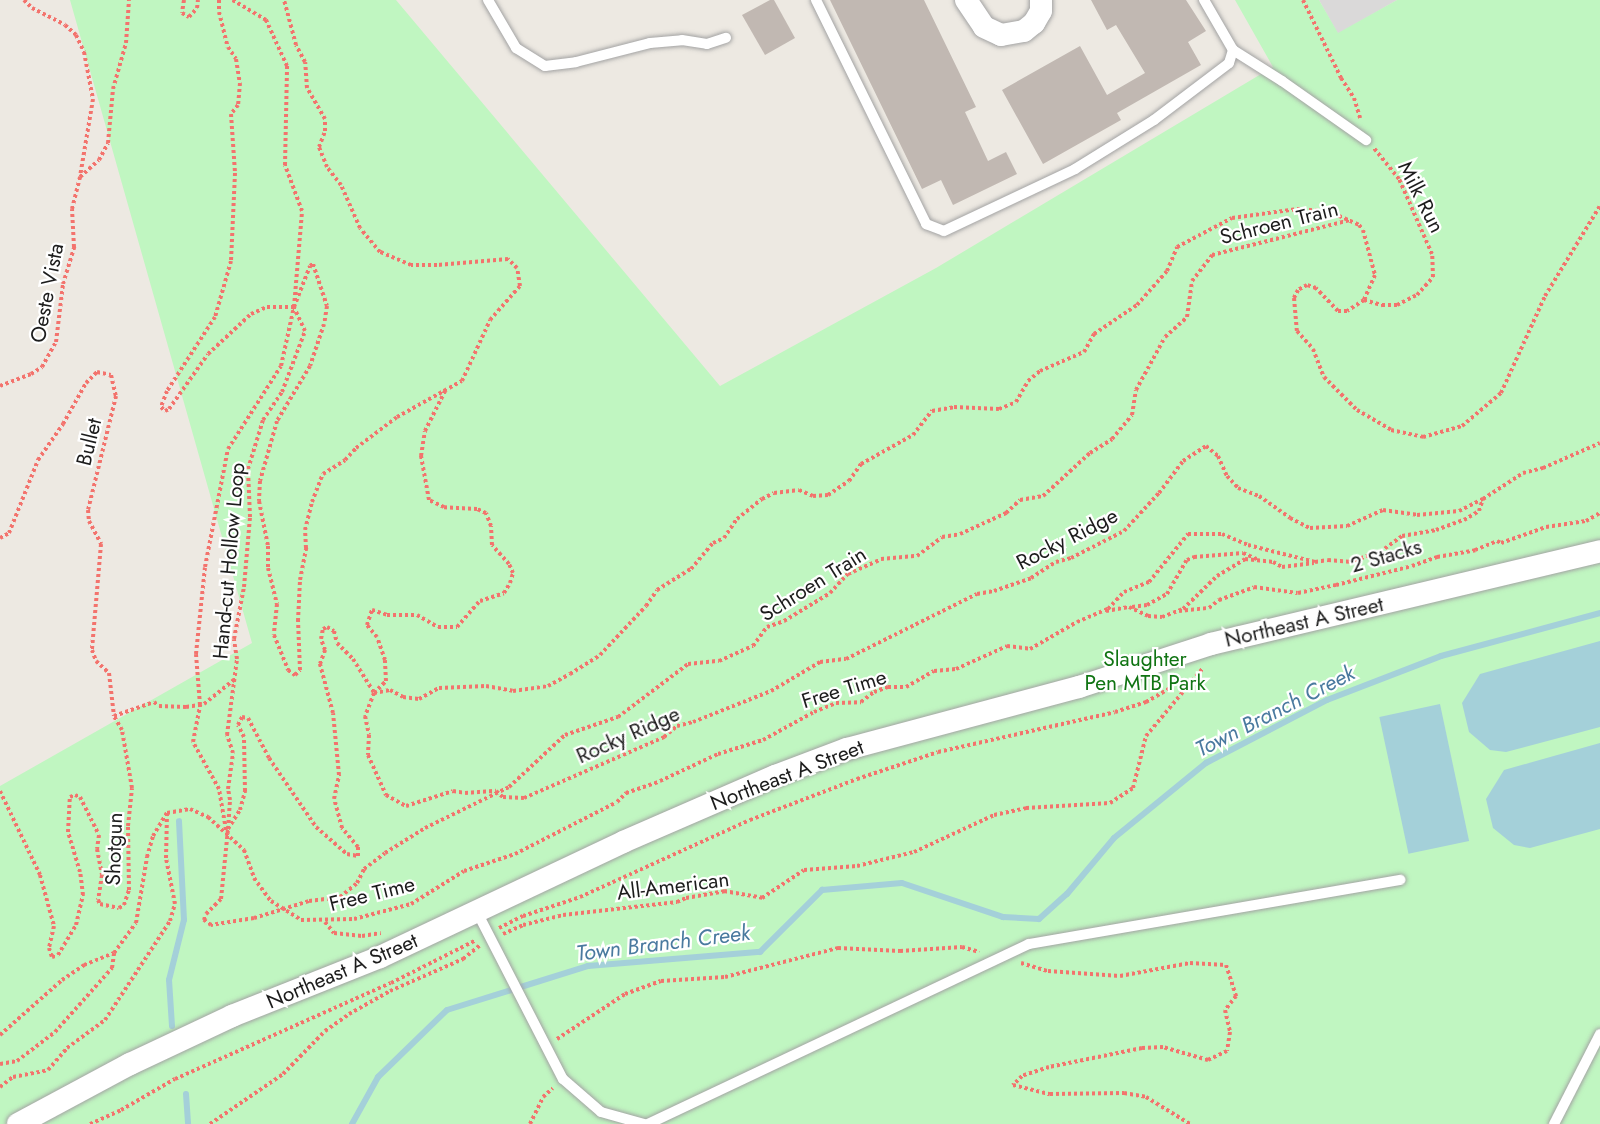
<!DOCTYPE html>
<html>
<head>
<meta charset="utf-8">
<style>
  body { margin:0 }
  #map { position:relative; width:1600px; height:1124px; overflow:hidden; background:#ede9e2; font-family:Jost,sans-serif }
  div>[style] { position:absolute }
  .residential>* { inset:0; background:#dad9d9 }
  .park>* { inset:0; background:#c0f6c1 }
  .water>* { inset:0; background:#a4d0d9; transform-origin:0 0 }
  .stream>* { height:6px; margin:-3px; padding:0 3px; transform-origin:3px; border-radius:3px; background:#a4d0d9 }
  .building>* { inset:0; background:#c1b8b2 }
  .path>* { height:4px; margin-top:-2px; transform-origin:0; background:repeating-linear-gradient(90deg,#f3736d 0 3px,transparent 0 6px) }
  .roads { filter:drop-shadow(0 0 2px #a3a3a3) drop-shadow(0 0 2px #a3a3a3) }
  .service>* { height:10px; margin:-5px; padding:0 5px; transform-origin:5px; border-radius:5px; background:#fff }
  .minor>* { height:22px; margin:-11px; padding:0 11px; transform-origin:11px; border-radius:11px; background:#fff }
  .path-bridge>* { height:4px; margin-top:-2px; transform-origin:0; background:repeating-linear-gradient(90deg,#f3736d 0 3px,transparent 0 6px) }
  span { translate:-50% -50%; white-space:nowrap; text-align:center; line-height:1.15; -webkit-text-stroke:4.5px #fff; paint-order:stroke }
  .street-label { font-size:21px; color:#1c1c1c }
  .park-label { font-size:21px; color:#107413 }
  .water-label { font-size:22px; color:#4a7a9f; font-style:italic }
</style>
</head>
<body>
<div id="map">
  <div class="residential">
    <i style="clip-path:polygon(1319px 0,1397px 0,1338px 34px)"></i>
  </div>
  <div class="park">
    <i style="clip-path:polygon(70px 0,396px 0,720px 386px,936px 268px,1273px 67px,1235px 0,1319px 0,1338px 33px,1397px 0,1600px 0,1600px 1124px,0 1124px,0 786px,252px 643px)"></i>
  </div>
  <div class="water">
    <i style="clip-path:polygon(1600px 641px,1600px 727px,1506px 752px,1490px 750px,1469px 732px,1462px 703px,1480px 674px)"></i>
    <i style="left:1440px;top:704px;width:140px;height:62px;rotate:78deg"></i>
    <i style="clip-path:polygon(1600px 743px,1600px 829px,1530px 848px,1514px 845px,1493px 828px,1486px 799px,1504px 770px)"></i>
  </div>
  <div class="stream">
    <i style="left:172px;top:1026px;width:46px;rotate:-93.7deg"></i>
    <i style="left:169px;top:980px;width:62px;rotate:-76deg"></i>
    <i style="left:184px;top:920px;width:99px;rotate:-92.9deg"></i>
    <i style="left:186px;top:1094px;width:30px;rotate:86deg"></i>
    <i style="left:352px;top:1124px;width:54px;rotate:-61deg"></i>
    <i style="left:378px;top:1077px;width:96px;rotate:-44.2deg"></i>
    <i style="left:447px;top:1010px;width:148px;rotate:-17.3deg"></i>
    <i style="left:588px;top:966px;width:173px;rotate:-4.7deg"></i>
    <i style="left:760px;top:952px;width:88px;rotate:-45deg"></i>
    <i style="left:822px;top:890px;width:80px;rotate:-5deg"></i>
    <i style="left:902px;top:883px;width:107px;rotate:18.6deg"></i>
    <i style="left:1003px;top:917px;width:36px;rotate:3deg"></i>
    <i style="left:1039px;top:919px;width:38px;rotate:-42deg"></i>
    <i style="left:1067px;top:894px;width:73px;rotate:-50deg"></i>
    <i style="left:1114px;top:838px;width:119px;rotate:-39.2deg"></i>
    <i style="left:1206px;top:763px;width:136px;rotate:-27.5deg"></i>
    <i style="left:1327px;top:700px;width:122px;rotate:-21.1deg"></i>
    <i style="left:1441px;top:656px;width:165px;rotate:-15.1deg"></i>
  </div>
  <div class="building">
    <i style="clip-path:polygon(770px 0,774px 0,795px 38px,765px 55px,742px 15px)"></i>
    <i style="clip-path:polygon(830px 0,924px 0,976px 107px,965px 112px,988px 161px,1006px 152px,1017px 174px,953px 205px,941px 180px,922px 189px)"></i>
    <i style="clip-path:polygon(1091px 0,1186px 0,1206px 31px,1188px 42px,1201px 65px,1117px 113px,1121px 120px,1043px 164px,1002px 90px,1080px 46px,1107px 95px,1145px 73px,1116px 25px,1107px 30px)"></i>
  </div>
  <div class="path">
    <i style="left:24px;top:0;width:11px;rotate:45deg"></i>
    <i style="left:32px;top:8px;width:37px;rotate:27deg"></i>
    <i style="left:65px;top:25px;width:15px;rotate:42deg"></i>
    <i style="left:76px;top:35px;width:19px;rotate:65deg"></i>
    <i style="left:84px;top:52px;width:48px;rotate:79.2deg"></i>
    <i style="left:93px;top:99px;width:79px;rotate:99.5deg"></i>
    <i style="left:80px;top:177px;width:25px;rotate:-42deg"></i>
    <i style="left:99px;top:160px;width:19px;rotate:-62deg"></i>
    <i style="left:108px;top:143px;width:54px;rotate:-84.7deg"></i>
    <i style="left:113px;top:89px;width:48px;rotate:-74.2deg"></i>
    <i style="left:126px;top:43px;width:43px;rotate:-86deg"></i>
    <i style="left:184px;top:0;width:13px;rotate:99deg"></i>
    <i style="left:182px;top:13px;width:8px;rotate:30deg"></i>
    <i style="left:189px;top:17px;width:12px;rotate:-48deg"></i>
    <i style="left:197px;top:8px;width:8px;rotate:-83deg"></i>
    <i style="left:219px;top:0;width:12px;rotate:90deg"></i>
    <i style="left:219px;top:12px;width:36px;rotate:76deg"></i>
    <i style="left:228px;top:47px;width:14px;rotate:56deg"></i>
    <i style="left:236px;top:59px;width:24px;rotate:81deg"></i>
    <i style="left:240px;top:83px;width:22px;rotate:95deg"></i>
    <i style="left:238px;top:105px;width:11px;rotate:128deg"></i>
    <i style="left:231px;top:114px;width:59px;rotate:86.1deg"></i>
    <i style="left:235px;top:173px;width:88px;rotate:92.6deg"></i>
    <i style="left:231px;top:261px;width:58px;rotate:105.9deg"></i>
    <i style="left:215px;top:317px;width:88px;rotate:123deg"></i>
    <i style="left:167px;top:391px;width:17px;rotate:111deg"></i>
    <i style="left:161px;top:407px;width:6px;rotate:45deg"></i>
    <i style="left:165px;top:411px;width:4px;rotate:-27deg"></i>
    <i style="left:169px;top:409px;width:67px;rotate:-54.7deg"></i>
    <i style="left:208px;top:354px;width:59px;rotate:-42.9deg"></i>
    <i style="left:251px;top:314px;width:17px;rotate:-24deg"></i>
    <i style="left:267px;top:307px;width:27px"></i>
    <i style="left:294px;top:307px;width:44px;rotate:-68.7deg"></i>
    <i style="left:310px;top:266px;width:4px;rotate:-34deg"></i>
    <i style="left:313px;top:264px;width:44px;rotate:71.6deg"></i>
    <i style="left:327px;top:306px;width:18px;rotate:99deg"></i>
    <i style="left:324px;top:324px;width:44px;rotate:108.4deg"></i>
    <i style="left:310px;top:366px;width:64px;rotate:121deg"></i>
    <i style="left:277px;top:421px;width:62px;rotate:105.8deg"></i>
    <i style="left:260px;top:481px;width:20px;rotate:93deg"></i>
    <i style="left:259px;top:501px;width:46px;rotate:78.7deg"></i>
    <i style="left:268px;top:546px;width:22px;rotate:90deg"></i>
    <i style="left:268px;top:568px;width:37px;rotate:76deg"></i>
    <i style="left:277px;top:604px;width:31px;rotate:96deg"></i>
    <i style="left:274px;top:635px;width:38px;rotate:68deg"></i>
    <i style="left:288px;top:670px;width:9px;rotate:36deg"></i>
    <i style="left:295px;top:675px;width:7px;rotate:-45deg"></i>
    <i style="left:300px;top:670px;width:49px;rotate:-92.3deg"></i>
    <i style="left:298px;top:621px;width:41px;rotate:-87.2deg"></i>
    <i style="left:300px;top:580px;width:33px;rotate:-79deg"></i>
    <i style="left:306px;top:548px;width:18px;rotate:-93deg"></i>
    <i style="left:305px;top:530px;width:29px;rotate:-76deg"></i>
    <i style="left:312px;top:502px;width:30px;rotate:-69deg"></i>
    <i style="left:323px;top:474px;width:26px;rotate:-32deg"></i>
    <i style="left:345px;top:460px;width:16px;rotate:-47deg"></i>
    <i style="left:356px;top:448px;width:51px;rotate:-37.1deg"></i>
    <i style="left:397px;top:417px;width:74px;rotate:-29deg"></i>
    <i style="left:462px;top:381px;width:67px;rotate:-65.3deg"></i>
    <i style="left:490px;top:320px;width:45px;rotate:-48.6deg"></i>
    <i style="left:520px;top:286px;width:18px;rotate:-99deg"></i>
    <i style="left:517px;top:268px;width:13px;rotate:-135deg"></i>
    <i style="left:508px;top:259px;width:71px;rotate:175.2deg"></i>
    <i style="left:437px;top:265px;width:26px;rotate:180deg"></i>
    <i style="left:411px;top:265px;width:34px;rotate:-157deg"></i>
    <i style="left:380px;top:252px;width:31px;rotate:-130deg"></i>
    <i style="left:360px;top:228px;width:47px;rotate:-113.8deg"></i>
    <i style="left:341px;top:185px;width:23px;rotate:-128deg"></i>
    <i style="left:327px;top:167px;width:22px;rotate:-112deg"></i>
    <i style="left:319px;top:147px;width:17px;rotate:-69deg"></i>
    <i style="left:325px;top:131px;width:12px;rotate:-90deg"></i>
    <i style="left:325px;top:119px;width:36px;rotate:-120deg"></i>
    <i style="left:307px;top:88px;width:26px;rotate:-94deg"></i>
    <i style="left:305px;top:62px;width:19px;rotate:-118deg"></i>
    <i style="left:296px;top:45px;width:47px;rotate:-104.9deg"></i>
    <i style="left:1303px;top:0;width:87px;rotate:64deg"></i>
    <i style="left:1341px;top:78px;width:24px;rotate:57deg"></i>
    <i style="left:1354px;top:98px;width:21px;rotate:73deg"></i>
    <i style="left:1364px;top:300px;width:19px;rotate:16deg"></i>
    <i style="left:1382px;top:305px;width:15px"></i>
    <i style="left:1397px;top:305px;width:22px;rotate:-27deg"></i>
    <i style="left:1417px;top:295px;width:24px;rotate:-48deg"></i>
    <i style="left:1433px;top:277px;width:23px;rotate:-92deg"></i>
    <i style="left:1432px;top:254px;width:82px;rotate:-113.7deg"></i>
    <i style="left:1399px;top:179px;width:40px;rotate:-129deg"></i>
    <i style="left:0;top:386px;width:33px;rotate:-21deg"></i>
    <i style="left:31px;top:374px;width:13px;rotate:-32deg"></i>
    <i style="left:42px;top:367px;width:29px;rotate:-61deg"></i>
    <i style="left:56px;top:342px;width:58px;rotate:-83.1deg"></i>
    <i style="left:63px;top:284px;width:39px;rotate:-73deg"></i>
    <i style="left:74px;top:247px;width:38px;rotate:-93deg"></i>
    <i style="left:72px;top:209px;width:33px;rotate:-76deg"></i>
    <i style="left:0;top:538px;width:10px;rotate:-29deg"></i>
    <i style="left:9px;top:533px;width:79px;rotate:-68.3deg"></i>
    <i style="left:38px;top:460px;width:44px;rotate:-55.2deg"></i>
    <i style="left:63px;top:424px;width:47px;rotate:-60.7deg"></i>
    <i style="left:86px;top:383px;width:16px;rotate:-45deg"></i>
    <i style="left:97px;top:372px;width:14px;rotate:12deg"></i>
    <i style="left:111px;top:375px;width:22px;rotate:77deg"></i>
    <i style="left:116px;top:396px;width:117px;rotate:103.8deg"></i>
    <i style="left:88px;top:510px;width:11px;rotate:85deg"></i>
    <i style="left:89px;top:521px;width:26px;rotate:62deg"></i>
    <i style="left:101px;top:544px;width:106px;rotate:94.9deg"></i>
    <i style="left:92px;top:650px;width:12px;rotate:70deg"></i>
    <i style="left:96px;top:661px;width:18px;rotate:43deg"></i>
    <i style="left:109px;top:673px;width:43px;rotate:83.4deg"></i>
    <i style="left:1132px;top:607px;width:15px;rotate:-8deg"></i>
    <i style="left:1147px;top:605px;width:23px;rotate:-29deg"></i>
    <i style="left:1167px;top:594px;width:39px;rotate:-60deg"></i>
    <i style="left:1187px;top:560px;width:8px;rotate:-23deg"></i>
    <i style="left:1194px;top:557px;width:49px;rotate:-4.7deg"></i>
    <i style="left:1243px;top:553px;width:17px;rotate:24deg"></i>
    <i style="left:1106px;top:611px;width:23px;rotate:-10deg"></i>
    <i style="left:1129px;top:607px;width:21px;rotate:25deg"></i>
    <i style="left:1148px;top:616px;width:14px;rotate:4deg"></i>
    <i style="left:1162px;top:617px;width:22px;rotate:-21deg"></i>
    <i style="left:1183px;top:609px;width:47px;rotate:-44.1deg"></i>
    <i style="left:1217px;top:576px;width:33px;rotate:-31deg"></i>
    <i style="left:1245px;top:559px;width:28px;rotate:6deg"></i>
    <i style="left:1273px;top:562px;width:10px;rotate:29deg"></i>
    <i style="left:1282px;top:567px;width:32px;rotate:-7deg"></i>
    <i style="left:1179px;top:611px;width:30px;rotate:-6deg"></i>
    <i style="left:1209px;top:608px;width:13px;rotate:-39deg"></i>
    <i style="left:1219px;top:600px;width:37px;rotate:-20deg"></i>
    <i style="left:1254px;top:587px;width:44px;rotate:7.8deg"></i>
    <i style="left:1298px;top:593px;width:39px;rotate:-12deg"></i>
    <i style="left:1336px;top:585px;width:78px;rotate:-14deg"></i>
    <i style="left:1412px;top:566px;width:27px;rotate:-20deg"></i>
    <i style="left:1437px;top:557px;width:39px;rotate:-10deg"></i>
    <i style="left:1475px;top:550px;width:24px;rotate:-22deg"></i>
    <i style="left:1497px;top:541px;width:4px;rotate:27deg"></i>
    <i style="left:1501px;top:543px;width:48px;rotate:-19.6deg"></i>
    <i style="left:1546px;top:527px;width:40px;rotate:-8.5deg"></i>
    <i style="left:1586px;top:521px;width:16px;rotate:-30deg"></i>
    <i style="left:374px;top:693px;width:16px;rotate:-11deg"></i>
    <i style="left:390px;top:690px;width:15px;rotate:28deg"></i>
    <i style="left:403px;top:697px;width:16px;rotate:7deg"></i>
    <i style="left:419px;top:699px;width:23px;rotate:-29deg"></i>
    <i style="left:439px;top:688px;width:47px;rotate:-2.4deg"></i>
    <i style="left:486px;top:686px;width:27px;rotate:10deg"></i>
    <i style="left:513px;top:691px;width:35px;rotate:-8deg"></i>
    <i style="left:548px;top:686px;width:25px;rotate:-29deg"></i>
    <i style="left:570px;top:674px;width:36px;rotate:-32deg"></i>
    <i style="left:600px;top:655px;width:67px;rotate:-46.8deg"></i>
    <i style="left:646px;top:606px;width:19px;rotate:-55deg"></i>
    <i style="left:657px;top:590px;width:40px;rotate:-32deg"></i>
    <i style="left:691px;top:569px;width:34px;rotate:-50deg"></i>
    <i style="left:713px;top:543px;width:12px;rotate:-24deg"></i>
    <i style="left:724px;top:538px;width:23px;rotate:-56deg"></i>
    <i style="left:737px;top:519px;width:32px;rotate:-39deg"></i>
    <i style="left:762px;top:499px;width:13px;rotate:-27deg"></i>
    <i style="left:774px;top:493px;width:25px;rotate:-7deg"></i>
    <i style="left:799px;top:490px;width:15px;rotate:23deg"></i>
    <i style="left:813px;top:496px;width:15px;rotate:-4deg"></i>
    <i style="left:828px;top:495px;width:25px;rotate:-34deg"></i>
    <i style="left:849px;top:481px;width:21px;rotate:-55deg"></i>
    <i style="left:861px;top:464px;width:60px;rotate:-29.1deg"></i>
    <i style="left:913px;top:435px;width:31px;rotate:-52deg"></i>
    <i style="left:932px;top:411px;width:22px;rotate:-10deg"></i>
    <i style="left:954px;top:407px;width:45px;rotate:2.5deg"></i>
    <i style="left:999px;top:409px;width:18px;rotate:-22deg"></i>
    <i style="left:1016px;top:402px;width:24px;rotate:-60deg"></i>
    <i style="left:1028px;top:381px;width:16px;rotate:-40deg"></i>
    <i style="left:1040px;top:371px;width:48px;rotate:-23.4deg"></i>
    <i style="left:1084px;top:352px;width:21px;rotate:-61deg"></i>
    <i style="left:1094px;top:334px;width:52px;rotate:-34deg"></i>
    <i style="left:1137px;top:305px;width:45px;rotate:-48.6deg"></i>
    <i style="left:1167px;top:271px;width:26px;rotate:-67deg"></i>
    <i style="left:1177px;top:247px;width:62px;rotate:-27.8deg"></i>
    <i style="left:1232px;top:218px;width:66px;rotate:-7.9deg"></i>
    <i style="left:1297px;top:209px;width:31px;rotate:4deg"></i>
    <i style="left:1328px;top:211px;width:34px;rotate:24deg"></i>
    <i style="left:1359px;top:225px;width:6px;rotate:51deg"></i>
    <i style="left:1363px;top:230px;width:47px;rotate:75.1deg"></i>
    <i style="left:1375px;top:275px;width:27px;rotate:114deg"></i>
    <i style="left:1364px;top:300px;width:20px;rotate:147deg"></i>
    <i style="left:1347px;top:311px;width:9px;rotate:180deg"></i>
    <i style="left:1338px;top:311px;width:32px;rotate:-134deg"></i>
    <i style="left:1316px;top:288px;width:9px;rotate:-162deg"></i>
    <i style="left:1307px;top:285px;width:10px;rotate:151deg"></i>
    <i style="left:1298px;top:290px;width:9px;rotate:117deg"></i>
    <i style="left:1294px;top:298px;width:33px;rotate:85deg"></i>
    <i style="left:1297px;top:331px;width:24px;rotate:48deg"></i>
    <i style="left:1313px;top:349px;width:30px;rotate:69deg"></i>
    <i style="left:1324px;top:377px;width:47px;rotate:45deg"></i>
    <i style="left:1357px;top:410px;width:39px;rotate:30deg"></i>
    <i style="left:1391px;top:430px;width:33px;rotate:12deg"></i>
    <i style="left:1423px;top:437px;width:41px;rotate:-15.8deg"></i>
    <i style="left:1462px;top:426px;width:51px;rotate:-40.2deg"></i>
    <i style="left:1501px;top:393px;width:107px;rotate:-65.6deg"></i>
    <i style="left:1545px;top:296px;width:105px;rotate:-58.6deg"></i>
    <i style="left:374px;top:693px;width:17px;rotate:-45deg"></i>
    <i style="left:386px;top:681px;width:21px;rotate:-93deg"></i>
    <i style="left:385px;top:660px;width:24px;rotate:-109deg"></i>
    <i style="left:377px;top:637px;width:16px;rotate:-130deg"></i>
    <i style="left:367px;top:625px;width:16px;rotate:-72deg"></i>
    <i style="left:372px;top:610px;width:16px;rotate:18deg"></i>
    <i style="left:387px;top:615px;width:30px"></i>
    <i style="left:417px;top:615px;width:24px;rotate:30deg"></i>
    <i style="left:438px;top:627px;width:19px"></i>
    <i style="left:457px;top:627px;width:35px;rotate:-49deg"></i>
    <i style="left:480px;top:601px;width:25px;rotate:-18deg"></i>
    <i style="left:504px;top:593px;width:12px;rotate:-59deg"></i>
    <i style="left:510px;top:583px;width:10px;rotate:-73deg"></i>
    <i style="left:513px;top:573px;width:10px;rotate:-114deg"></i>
    <i style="left:509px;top:564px;width:25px;rotate:-132deg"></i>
    <i style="left:492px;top:545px;width:19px;rotate:-93deg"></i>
    <i style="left:491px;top:526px;width:14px;rotate:-111deg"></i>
    <i style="left:486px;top:513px;width:10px;rotate:-156deg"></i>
    <i style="left:477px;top:509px;width:33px;rotate:-177deg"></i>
    <i style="left:444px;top:507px;width:17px;rotate:-155deg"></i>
    <i style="left:429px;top:500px;width:45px;rotate:-100.3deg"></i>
    <i style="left:421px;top:456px;width:25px;rotate:-81deg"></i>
    <i style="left:425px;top:431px;width:45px;rotate:-63.4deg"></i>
    <i style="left:0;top:791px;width:93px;rotate:64.5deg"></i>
    <i style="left:40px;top:875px;width:53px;rotate:74.6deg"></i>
    <i style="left:54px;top:926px;width:23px;rotate:103deg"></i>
    <i style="left:49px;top:948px;width:9px;rotate:72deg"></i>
    <i style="left:52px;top:957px;width:6px;rotate:-18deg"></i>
    <i style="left:58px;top:955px;width:35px;rotate:-59deg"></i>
    <i style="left:76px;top:925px;width:31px;rotate:-77deg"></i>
    <i style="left:83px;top:895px;width:23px;rotate:-97deg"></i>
    <i style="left:80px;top:872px;width:42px;rotate:-106.7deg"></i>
    <i style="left:68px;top:832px;width:35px;rotate:-87deg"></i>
    <i style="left:70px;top:797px;width:5px;rotate:-22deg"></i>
    <i style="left:75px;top:795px;width:5px;rotate:22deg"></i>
    <i style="left:80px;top:797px;width:42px;rotate:63.4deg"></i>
    <i style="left:99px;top:835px;width:14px;rotate:98deg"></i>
    <i style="left:97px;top:849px;width:26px;rotate:79deg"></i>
    <i style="left:102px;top:875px;width:25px;rotate:99deg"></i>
    <i style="left:98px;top:900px;width:4px;rotate:63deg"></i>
    <i style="left:100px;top:904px;width:19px;rotate:12deg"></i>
    <i style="left:119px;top:908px;width:6px;rotate:-31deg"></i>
    <i style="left:124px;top:905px;width:16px;rotate:-72deg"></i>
    <i style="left:129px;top:890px;width:64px;rotate:-90.9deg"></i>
    <i style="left:128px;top:826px;width:38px;rotate:-84deg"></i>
    <i style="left:132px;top:788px;width:59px;rotate:-99.8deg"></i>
    <i style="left:122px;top:730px;width:16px;rotate:-120deg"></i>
    <i style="left:114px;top:716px;width:42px;rotate:-19.3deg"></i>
    <i style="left:154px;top:702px;width:6px;rotate:39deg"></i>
    <i style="left:159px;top:706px;width:27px;rotate:2deg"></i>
    <i style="left:186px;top:707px;width:18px;rotate:-9deg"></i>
    <i style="left:204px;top:704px;width:38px;rotate:-39deg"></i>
    <i style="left:167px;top:813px;width:23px;rotate:-10deg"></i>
    <i style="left:190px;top:809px;width:20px;rotate:24deg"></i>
    <i style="left:208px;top:817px;width:49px;rotate:42.5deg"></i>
    <i style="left:244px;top:850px;width:30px;rotate:70deg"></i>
    <i style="left:254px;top:878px;width:29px;rotate:54deg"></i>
    <i style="left:271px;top:901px;width:36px;rotate:32deg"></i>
    <i style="left:301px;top:920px;width:53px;rotate:-1.1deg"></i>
    <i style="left:354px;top:919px;width:59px;rotate:-14.7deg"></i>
    <i style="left:411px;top:904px;width:62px;rotate:-31.9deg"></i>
    <i style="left:464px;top:871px;width:54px;rotate:-18.4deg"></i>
    <i style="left:515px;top:854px;width:114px;rotate:-27deg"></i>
    <i style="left:617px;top:802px;width:13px;rotate:-45deg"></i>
    <i style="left:626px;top:793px;width:36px;rotate:-19deg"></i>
    <i style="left:660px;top:781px;width:64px;rotate:-25deg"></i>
    <i style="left:718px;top:754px;width:47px;rotate:-17.3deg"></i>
    <i style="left:763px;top:740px;width:58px;rotate:-28.8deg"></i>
    <i style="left:814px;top:712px;width:24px;rotate:-22deg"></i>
    <i style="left:836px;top:703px;width:25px;rotate:-2deg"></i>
    <i style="left:861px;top:702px;width:16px;rotate:-38deg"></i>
    <i style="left:874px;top:692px;width:15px;rotate:-20deg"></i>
    <i style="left:888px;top:687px;width:18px"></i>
    <i style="left:906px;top:687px;width:32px;rotate:-30deg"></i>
    <i style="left:934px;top:671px;width:22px;rotate:-5deg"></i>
    <i style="left:956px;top:669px;width:56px;rotate:-24.3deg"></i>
    <i style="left:1007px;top:646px;width:23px;rotate:7deg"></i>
    <i style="left:1030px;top:649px;width:54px;rotate:-29.9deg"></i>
    <i style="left:1077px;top:622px;width:34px;rotate:-23deg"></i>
    <i style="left:1108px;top:609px;width:23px;rotate:-47deg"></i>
    <i style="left:1124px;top:592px;width:27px;rotate:-22deg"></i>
    <i style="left:1149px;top:582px;width:62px;rotate:-50.9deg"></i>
    <i style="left:1188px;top:534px;width:34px"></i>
    <i style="left:1222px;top:534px;width:28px;rotate:23deg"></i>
    <i style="left:1248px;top:545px;width:69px;rotate:14.2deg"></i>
    <i style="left:1315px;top:562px;width:13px;rotate:-9deg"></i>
    <i style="left:1328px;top:560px;width:21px;rotate:5deg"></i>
    <i style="left:1349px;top:562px;width:33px;rotate:-18deg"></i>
    <i style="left:1380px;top:552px;width:27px;rotate:-36deg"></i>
    <i style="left:1402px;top:536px;width:35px;rotate:-10deg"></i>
    <i style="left:1436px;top:530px;width:30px;rotate:-20deg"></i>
    <i style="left:1464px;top:520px;width:17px;rotate:-31deg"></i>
    <i style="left:1479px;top:511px;width:13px;rotate:-72deg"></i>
    <i style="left:228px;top:829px;width:29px;rotate:-86deg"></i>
    <i style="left:230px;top:800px;width:11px;rotate:-100deg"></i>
    <i style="left:228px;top:789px;width:36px;rotate:-82deg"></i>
    <i style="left:233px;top:753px;width:19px;rotate:-108deg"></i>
    <i style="left:227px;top:735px;width:77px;rotate:-82.5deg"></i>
    <i style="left:237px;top:659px;width:20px;rotate:-99deg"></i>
    <i style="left:234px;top:639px;width:53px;rotate:-79.1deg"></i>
    <i style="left:244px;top:587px;width:70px;rotate:-85.1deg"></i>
    <i style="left:250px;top:517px;width:48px;rotate:-92.4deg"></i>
    <i style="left:248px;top:469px;width:51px;rotate:-73deg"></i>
    <i style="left:263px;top:420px;width:34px;rotate:-56deg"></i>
    <i style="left:282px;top:392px;width:65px;rotate:-69.3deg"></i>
    <i style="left:305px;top:331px;width:26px;rotate:-115deg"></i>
    <i style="left:226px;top:830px;width:42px;rotate:-99.7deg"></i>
    <i style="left:219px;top:789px;width:54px;rotate:-119deg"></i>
    <i style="left:193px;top:742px;width:38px;rotate:-79deg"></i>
    <i style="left:200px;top:705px;width:51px;rotate:-94.5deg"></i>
    <i style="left:196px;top:654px;width:87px;rotate:-84.1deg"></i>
    <i style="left:205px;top:567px;width:120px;rotate:-79deg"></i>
    <i style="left:228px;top:449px;width:98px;rotate:-57.4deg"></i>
    <i style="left:281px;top:366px;width:60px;rotate:-77.6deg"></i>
    <i style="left:294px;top:307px;width:96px;rotate:-85.2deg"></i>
    <i style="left:302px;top:211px;width:49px;rotate:-110.3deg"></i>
    <i style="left:285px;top:165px;width:99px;rotate:-88.8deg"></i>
    <i style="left:287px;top:66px;width:51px;rotate:-114.5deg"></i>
    <i style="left:266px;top:20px;width:39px;rotate:-149deg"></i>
    <i style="left:309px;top:901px;width:31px;rotate:-7deg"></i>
    <i style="left:340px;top:897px;width:22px;rotate:-39deg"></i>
    <i style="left:357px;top:883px;width:16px;rotate:-63deg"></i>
    <i style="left:364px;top:869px;width:26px;rotate:-37deg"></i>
    <i style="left:385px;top:853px;width:47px;rotate:-32deg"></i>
    <i style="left:425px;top:828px;width:93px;rotate:-26deg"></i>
    <i style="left:509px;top:787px;width:76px;rotate:-42.9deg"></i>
    <i style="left:565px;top:735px;width:56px;rotate:-18.8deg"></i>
    <i style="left:618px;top:717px;width:88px;rotate:-37.1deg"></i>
    <i style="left:688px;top:664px;width:31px;rotate:-6deg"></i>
    <i style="left:719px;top:661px;width:37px;rotate:-24deg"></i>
    <i style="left:753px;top:646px;width:24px;rotate:-54deg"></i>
    <i style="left:767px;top:627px;width:18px;rotate:-19deg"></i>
    <i style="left:784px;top:621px;width:54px;rotate:-31.3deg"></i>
    <i style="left:830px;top:593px;width:26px;rotate:-47deg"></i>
    <i style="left:848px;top:574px;width:36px;rotate:-24deg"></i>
    <i style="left:881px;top:559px;width:36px;rotate:-5deg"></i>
    <i style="left:917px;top:556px;width:31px;rotate:-37deg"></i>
    <i style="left:942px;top:537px;width:18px;rotate:-9deg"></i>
    <i style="left:960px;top:534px;width:51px;rotate:-24.5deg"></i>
    <i style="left:1006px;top:513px;width:19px;rotate:-43deg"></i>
    <i style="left:1020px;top:500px;width:23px;rotate:-10deg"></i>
    <i style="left:1043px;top:496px;width:64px;rotate:-42.5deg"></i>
    <i style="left:1090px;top:453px;width:26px;rotate:-32deg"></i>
    <i style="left:1112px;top:439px;width:31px;rotate:-50deg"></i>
    <i style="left:1132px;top:415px;width:25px;rotate:-81deg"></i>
    <i style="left:1136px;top:390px;width:60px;rotate:-61.3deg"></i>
    <i style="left:1165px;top:337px;width:30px;rotate:-42deg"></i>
    <i style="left:1187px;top:317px;width:36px;rotate:-82deg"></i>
    <i style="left:1192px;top:281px;width:33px;rotate:-52deg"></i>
    <i style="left:1212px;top:255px;width:142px;rotate:-14.2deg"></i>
    <i style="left:254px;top:918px;width:44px;rotate:170.8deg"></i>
    <i style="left:211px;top:925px;width:9px;rotate:-144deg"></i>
    <i style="left:204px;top:920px;width:6px;rotate:-72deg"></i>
    <i style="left:206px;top:914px;width:21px;rotate:-45deg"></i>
    <i style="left:221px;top:899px;width:70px;rotate:-84.3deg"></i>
    <i style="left:228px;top:829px;width:22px;rotate:-58deg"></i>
    <i style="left:240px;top:810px;width:20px;rotate:-75deg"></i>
    <i style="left:245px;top:791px;width:54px;rotate:-91.1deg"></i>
    <i style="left:244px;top:737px;width:13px;rotate:-117deg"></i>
    <i style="left:238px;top:725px;width:9px;rotate:-63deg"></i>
    <i style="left:242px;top:717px;width:6px;rotate:9deg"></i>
    <i style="left:248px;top:718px;width:45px;rotate:62.3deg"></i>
    <i style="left:269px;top:758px;width:83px;rotate:55.7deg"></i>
    <i style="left:316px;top:827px;width:41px;rotate:41.1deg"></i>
    <i style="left:347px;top:854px;width:11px;rotate:10deg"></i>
    <i style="left:358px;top:856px;width:9px;rotate:-90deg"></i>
    <i style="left:358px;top:847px;width:25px;rotate:-130deg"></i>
    <i style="left:342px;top:828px;width:30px;rotate:-105deg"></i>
    <i style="left:334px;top:799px;width:25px;rotate:-78deg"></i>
    <i style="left:339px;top:775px;width:62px;rotate:-95.5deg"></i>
    <i style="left:333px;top:713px;width:51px;rotate:-104.9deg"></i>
    <i style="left:320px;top:664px;width:15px;rotate:-70deg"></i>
    <i style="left:325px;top:650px;width:12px;rotate:-110deg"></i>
    <i style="left:321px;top:639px;width:10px;rotate:-79deg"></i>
    <i style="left:323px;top:629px;width:4px;rotate:-27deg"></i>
    <i style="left:327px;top:627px;width:8px;rotate:30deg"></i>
    <i style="left:334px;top:631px;width:12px;rotate:76deg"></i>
    <i style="left:337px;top:643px;width:23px;rotate:45deg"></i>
    <i style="left:353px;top:659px;width:40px;rotate:58deg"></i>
    <i style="left:374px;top:693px;width:25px;rotate:111deg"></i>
    <i style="left:365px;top:716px;width:19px;rotate:78deg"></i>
    <i style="left:369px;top:735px;width:20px;rotate:93deg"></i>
    <i style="left:368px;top:755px;width:44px;rotate:65.8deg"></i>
    <i style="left:386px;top:795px;width:23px;rotate:29deg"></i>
    <i style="left:406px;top:806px;width:49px;rotate:-17.7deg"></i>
    <i style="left:453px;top:791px;width:12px;rotate:9deg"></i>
    <i style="left:465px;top:793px;width:31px;rotate:-4deg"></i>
    <i style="left:496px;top:791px;width:9px;rotate:41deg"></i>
    <i style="left:503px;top:797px;width:21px;rotate:3deg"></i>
    <i style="left:524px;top:798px;width:153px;rotate:-23.5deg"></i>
    <i style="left:664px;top:737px;width:17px;rotate:-40deg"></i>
    <i style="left:677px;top:726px;width:16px;rotate:-14deg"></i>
    <i style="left:693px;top:722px;width:84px;rotate:-21.7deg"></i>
    <i style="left:771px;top:691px;width:57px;rotate:-30.6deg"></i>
    <i style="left:820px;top:662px;width:26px;rotate:-7deg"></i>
    <i style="left:846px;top:659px;width:146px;rotate:-26.4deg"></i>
    <i style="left:977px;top:594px;width:17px;rotate:-10deg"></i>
    <i style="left:994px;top:591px;width:39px;rotate:-19deg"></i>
    <i style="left:1031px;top:578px;width:30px;rotate:-33deg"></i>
    <i style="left:1056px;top:562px;width:16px;rotate:-15deg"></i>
    <i style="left:1071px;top:558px;width:59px;rotate:-27deg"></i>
    <i style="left:1124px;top:531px;width:52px;rotate:-47.4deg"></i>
    <i style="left:1159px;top:493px;width:40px;rotate:-53deg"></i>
    <i style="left:1183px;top:461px;width:27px;rotate:-33deg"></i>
    <i style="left:1206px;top:446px;width:16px;rotate:40deg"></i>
    <i style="left:1218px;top:456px;width:22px;rotate:66deg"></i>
    <i style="left:1227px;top:476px;width:16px;rotate:47deg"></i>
    <i style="left:1238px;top:488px;width:22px;rotate:21deg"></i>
    <i style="left:1259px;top:496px;width:38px;rotate:35deg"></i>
    <i style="left:1290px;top:518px;width:22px;rotate:27deg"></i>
    <i style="left:1310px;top:528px;width:37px;rotate:-3deg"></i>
    <i style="left:1347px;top:526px;width:39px;rotate:-24deg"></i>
    <i style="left:1383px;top:510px;width:34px;rotate:8deg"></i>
    <i style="left:1417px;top:515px;width:42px;rotate:-5.4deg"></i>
    <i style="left:1459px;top:511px;width:27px;rotate:-27deg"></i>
    <i style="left:1483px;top:499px;width:48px;rotate:-33deg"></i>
    <i style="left:1523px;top:473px;width:21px;rotate:-14deg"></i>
    <i style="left:1543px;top:468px;width:62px;rotate:-23.7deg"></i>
    <i style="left:325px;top:922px;width:14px;rotate:51deg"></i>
    <i style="left:334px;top:933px;width:28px;rotate:6deg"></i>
    <i style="left:362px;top:936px;width:19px;rotate:-9deg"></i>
    <i style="left:499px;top:928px;width:27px;rotate:-27deg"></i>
    <i style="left:523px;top:916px;width:60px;rotate:-18.4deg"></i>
    <i style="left:580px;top:897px;width:187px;rotate:-24.4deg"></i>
    <i style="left:750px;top:820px;width:115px;rotate:-21deg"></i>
    <i style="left:857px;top:779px;width:85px;rotate:-18.4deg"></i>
    <i style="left:938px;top:752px;width:181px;rotate:-12.7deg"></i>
    <i style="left:1115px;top:712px;width:33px;rotate:-18deg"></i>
    <i style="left:1146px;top:702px;width:28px;rotate:-30deg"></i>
    <i style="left:1170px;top:688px;width:15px;rotate:-53deg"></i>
    <i style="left:503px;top:934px;width:22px;rotate:-24deg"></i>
    <i style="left:523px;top:925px;width:41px;rotate:-14deg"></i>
    <i style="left:563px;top:915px;width:115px;rotate:-6.5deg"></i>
    <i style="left:677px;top:902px;width:10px;rotate:-24deg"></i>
    <i style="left:686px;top:898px;width:39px;rotate:-10deg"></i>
    <i style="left:724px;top:891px;width:39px;rotate:10deg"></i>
    <i style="left:762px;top:898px;width:50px;rotate:-33.7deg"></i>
    <i style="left:804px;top:870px;width:53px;rotate:-4.3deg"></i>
    <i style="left:857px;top:866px;width:59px;rotate:-13.8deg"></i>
    <i style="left:914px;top:852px;width:88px;rotate:-24.8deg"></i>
    <i style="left:994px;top:815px;width:33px;rotate:-12deg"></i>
    <i style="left:1026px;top:808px;width:84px;rotate:-3.4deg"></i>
    <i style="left:1110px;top:803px;width:27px;rotate:-33deg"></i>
    <i style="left:1133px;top:788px;width:54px;rotate:-76deg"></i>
    <i style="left:1146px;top:736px;width:89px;rotate:-50deg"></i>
    <i style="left:1021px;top:963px;width:28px;rotate:17deg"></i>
    <i style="left:1048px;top:971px;width:72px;rotate:4deg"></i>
    <i style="left:1120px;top:976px;width:71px;rotate:-10.5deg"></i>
    <i style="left:1190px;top:963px;width:36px;rotate:3deg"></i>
    <i style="left:1226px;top:965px;width:33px;rotate:72deg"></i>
    <i style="left:1236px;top:996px;width:18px;rotate:128deg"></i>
    <i style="left:1225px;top:1010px;width:23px;rotate:77deg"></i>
    <i style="left:1230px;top:1032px;width:19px;rotate:99deg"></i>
    <i style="left:1227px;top:1051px;width:21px;rotate:155deg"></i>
    <i style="left:1208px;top:1060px;width:47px;rotate:-163.9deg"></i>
    <i style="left:1163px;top:1047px;width:21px;rotate:177deg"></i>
    <i style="left:1142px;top:1048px;width:95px;rotate:168.5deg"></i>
    <i style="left:1049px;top:1067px;width:28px;rotate:162deg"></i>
    <i style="left:1022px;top:1076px;width:13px;rotate:135deg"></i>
    <i style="left:1013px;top:1085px;width:38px;rotate:14deg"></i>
    <i style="left:1050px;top:1094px;width:74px;rotate:-0.8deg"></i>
    <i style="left:1124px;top:1093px;width:22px;rotate:10deg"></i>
    <i style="left:1146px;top:1097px;width:52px;rotate:31.5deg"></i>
    <i style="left:0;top:1035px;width:83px;rotate:-41.6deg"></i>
    <i style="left:62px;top:980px;width:27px;rotate:-34deg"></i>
    <i style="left:84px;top:965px;width:32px;rotate:-22deg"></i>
    <i style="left:557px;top:1039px;width:82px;rotate:-33.5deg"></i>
    <i style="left:625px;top:994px;width:38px;rotate:-20deg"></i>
    <i style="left:661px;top:981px;width:64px;rotate:-3.6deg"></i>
    <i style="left:725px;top:977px;width:117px;rotate:-14.4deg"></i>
    <i style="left:838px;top:948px;width:62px;rotate:2.8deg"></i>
    <i style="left:900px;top:951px;width:62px;rotate:-3.7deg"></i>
    <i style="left:962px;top:947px;width:18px;rotate:16deg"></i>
    <i style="left:0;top:1064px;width:17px;rotate:-10deg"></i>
    <i style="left:17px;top:1061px;width:48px;rotate:-37.3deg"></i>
    <i style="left:55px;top:1032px;width:86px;rotate:-48.3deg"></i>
    <i style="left:112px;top:968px;width:15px;rotate:-82deg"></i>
    <i style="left:114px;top:953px;width:37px;rotate:-54deg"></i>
    <i style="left:136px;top:923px;width:67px;rotate:-80.5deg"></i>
    <i style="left:147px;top:857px;width:22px;rotate:-74deg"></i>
    <i style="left:153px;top:836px;width:27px;rotate:-59deg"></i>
    <i style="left:0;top:1087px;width:16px;rotate:-38deg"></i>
    <i style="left:13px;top:1077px;width:36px;rotate:-11deg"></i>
    <i style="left:48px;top:1070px;width:29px;rotate:-49deg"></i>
    <i style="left:67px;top:1048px;width:47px;rotate:-36.4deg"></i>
    <i style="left:105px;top:1020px;width:118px;rotate:-56.7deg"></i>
    <i style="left:170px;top:921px;width:18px;rotate:-74deg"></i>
    <i style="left:175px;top:904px;width:47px;rotate:-101.1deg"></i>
    <i style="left:166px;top:858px;width:45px;rotate:-88.7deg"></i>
    <i style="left:90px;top:1124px;width:34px;rotate:-24deg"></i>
    <i style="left:121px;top:1110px;width:62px;rotate:-29.9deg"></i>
    <i style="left:175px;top:1079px;width:236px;rotate:-24deg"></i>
    <i style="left:391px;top:983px;width:95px;rotate:-26.8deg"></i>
    <i style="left:210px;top:1124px;width:88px;rotate:-34.4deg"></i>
    <i style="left:283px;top:1074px;width:60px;rotate:-45.7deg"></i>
    <i style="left:325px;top:1031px;width:29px;rotate:-35deg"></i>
    <i style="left:349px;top:1014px;width:47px;rotate:-29.3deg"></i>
    <i style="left:390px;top:991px;width:80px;rotate:-23.7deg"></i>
    <i style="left:463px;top:959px;width:22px;rotate:-39deg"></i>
    <i style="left:530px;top:1124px;width:30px;rotate:-64deg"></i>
    <i style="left:543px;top:1097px;width:13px;rotate:-42deg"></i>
  </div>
  <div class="roads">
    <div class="service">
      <i style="left:488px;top:0;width:56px;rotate:59.7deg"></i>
      <i style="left:516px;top:48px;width:34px;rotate:32deg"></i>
      <i style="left:545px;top:66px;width:31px;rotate:-7deg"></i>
      <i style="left:576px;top:62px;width:76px;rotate:-14.4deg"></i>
      <i style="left:650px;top:43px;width:32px;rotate:-5deg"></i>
      <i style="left:682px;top:40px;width:25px;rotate:9deg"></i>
      <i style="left:707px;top:44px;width:20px;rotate:-18deg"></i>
      <i style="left:816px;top:0;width:250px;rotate:63.8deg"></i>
      <i style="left:926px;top:224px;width:19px;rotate:21deg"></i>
      <i style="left:944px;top:231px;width:145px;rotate:-25.3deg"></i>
      <i style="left:1075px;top:169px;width:93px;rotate:-31.8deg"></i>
      <i style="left:1154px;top:120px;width:94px;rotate:-37.2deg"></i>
      <i style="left:1229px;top:63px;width:14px;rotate:-73deg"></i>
      <i style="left:1233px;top:50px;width:58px;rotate:-120.1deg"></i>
      <i style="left:1233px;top:50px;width:58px;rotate:32.3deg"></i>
      <i style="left:1282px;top:81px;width:103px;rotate:35.1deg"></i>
      <i style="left:477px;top:912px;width:188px;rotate:62.8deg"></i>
      <i style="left:563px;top:1079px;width:50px;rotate:41deg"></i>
      <i style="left:601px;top:1112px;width:45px;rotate:15.6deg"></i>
      <i style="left:648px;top:1124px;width:421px;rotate:-25.3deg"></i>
      <i style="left:1029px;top:944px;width:377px;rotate:-9.8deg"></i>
      <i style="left:1554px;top:1124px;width:101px;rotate:-62.9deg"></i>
    </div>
    <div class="minor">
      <i style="left:966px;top:0;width:32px;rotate:56deg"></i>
      <i style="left:984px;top:27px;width:19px;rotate:25deg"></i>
      <i style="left:1001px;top:35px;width:23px;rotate:-10deg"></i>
      <i style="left:1024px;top:31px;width:13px;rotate:-39deg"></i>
      <i style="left:1034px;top:23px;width:14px;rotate:-60deg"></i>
      <i style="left:1041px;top:11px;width:11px;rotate:-90deg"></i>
      <i style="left:18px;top:1124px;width:127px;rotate:-28.2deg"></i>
      <i style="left:130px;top:1064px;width:113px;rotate:-25.2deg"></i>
      <i style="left:232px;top:1016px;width:159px;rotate:-21.7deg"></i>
      <i style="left:380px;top:957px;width:269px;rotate:-25.3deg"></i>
      <i style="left:623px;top:842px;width:166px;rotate:-23.5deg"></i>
      <i style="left:775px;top:776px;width:77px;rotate:-20.6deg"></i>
      <i style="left:847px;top:749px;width:240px;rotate:-15deg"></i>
      <i style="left:1079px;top:687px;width:139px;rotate:-18deg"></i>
      <i style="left:1211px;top:644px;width:400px;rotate:-13.4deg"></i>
    </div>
  </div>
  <div class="path-bridge">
    <i style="left:254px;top:918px;width:58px;rotate:-17.2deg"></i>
  </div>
  <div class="street-label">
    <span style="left:1421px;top:197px;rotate:63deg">Milk Run</span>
    <span style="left:1279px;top:223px;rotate:-14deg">Schroen Train</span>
    <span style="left:47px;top:293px;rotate:-79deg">Oeste Vista</span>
    <span style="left:89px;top:442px;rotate:-76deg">Bullet</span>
    <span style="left:1067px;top:539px;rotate:-27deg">Rocky Ridge</span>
    <span style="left:1386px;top:556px;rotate:-16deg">2 Stacks</span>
    <span style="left:229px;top:561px;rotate:-85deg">Hand-cut Hollow Loop</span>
    <span style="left:813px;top:584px;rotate:-32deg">Schroen Train</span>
    <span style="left:1304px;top:622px;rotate:-13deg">Northeast A Street</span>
    <span style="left:844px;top:689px;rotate:-17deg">Free Time</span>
    <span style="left:628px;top:735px;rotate:-24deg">Rocky Ridge</span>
    <span style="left:787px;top:775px;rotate:-21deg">Northeast A Street</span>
    <span style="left:114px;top:849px;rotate:-88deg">Shotgun</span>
    <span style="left:673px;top:886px;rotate:-7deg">All-American</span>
    <span style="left:372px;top:894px;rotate:-14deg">Free Time</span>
    <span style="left:342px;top:971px;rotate:-23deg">Northeast A Street</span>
  </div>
  <div class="park-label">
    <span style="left:1145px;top:671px">Slaughter<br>Pen MTB Park</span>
  </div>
  <div class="water-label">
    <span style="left:1275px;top:711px;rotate:-27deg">Town Branch Creek</span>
    <span style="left:663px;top:943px;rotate:-7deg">Town Branch Creek</span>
  </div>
</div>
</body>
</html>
